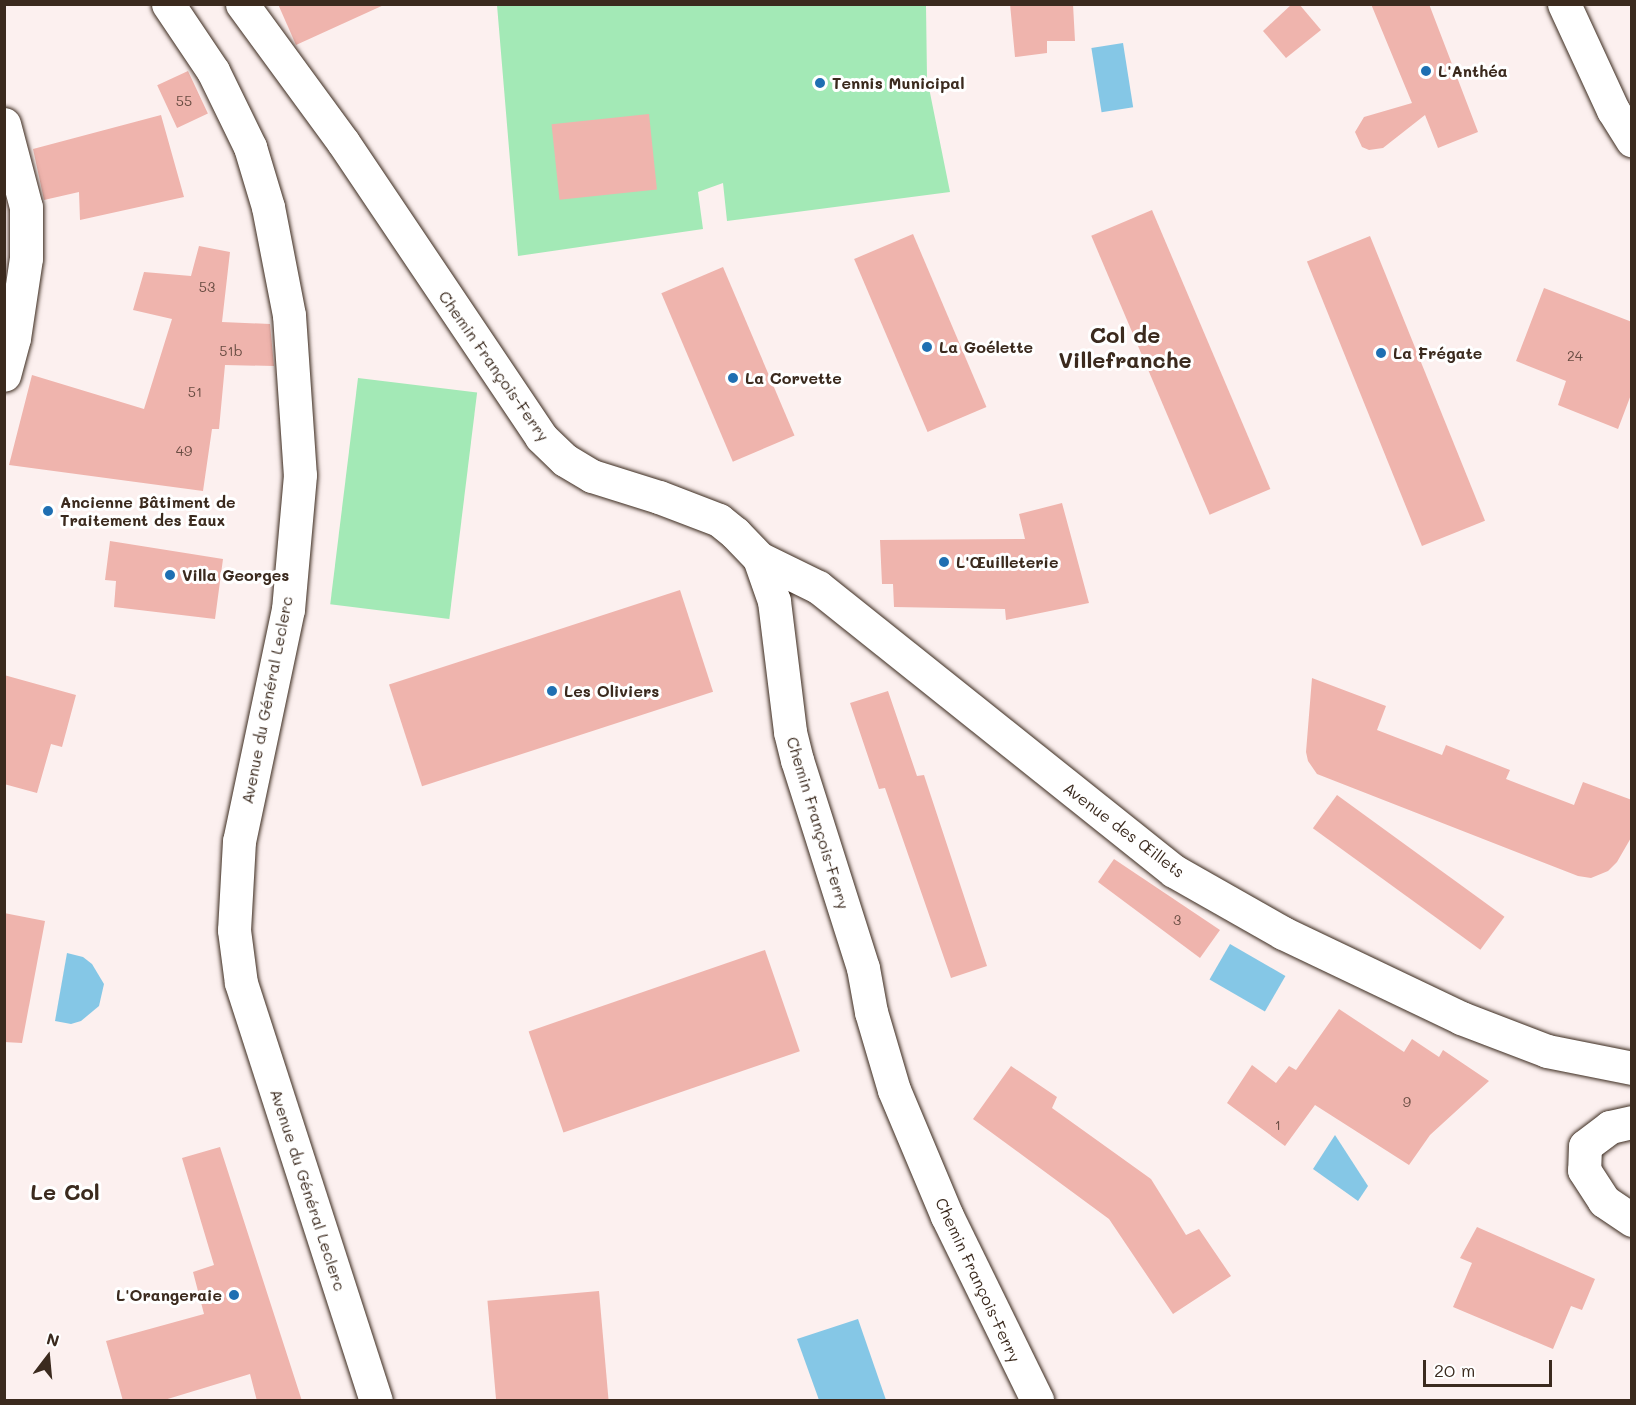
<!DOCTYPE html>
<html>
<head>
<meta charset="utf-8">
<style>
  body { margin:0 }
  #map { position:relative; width:1636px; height:1405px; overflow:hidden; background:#fcf0ef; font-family:Mali,sans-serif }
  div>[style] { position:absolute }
  .green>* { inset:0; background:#a3e9b6; transform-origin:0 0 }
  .water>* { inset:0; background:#85c7e6; transform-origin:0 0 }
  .building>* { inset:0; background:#efb4ad; transform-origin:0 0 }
  .roads { filter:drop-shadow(0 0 2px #3b2a1e) drop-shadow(0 0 2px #3b2a1e) }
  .minor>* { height:33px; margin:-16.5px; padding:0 16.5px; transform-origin:16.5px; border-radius:16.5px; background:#fff }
  .major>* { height:33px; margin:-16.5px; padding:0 16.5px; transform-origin:16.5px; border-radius:16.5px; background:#fff }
  .dots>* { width:16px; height:16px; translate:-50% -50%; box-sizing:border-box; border:3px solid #fff; border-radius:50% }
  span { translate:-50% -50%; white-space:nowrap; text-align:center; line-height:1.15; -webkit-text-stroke:6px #fff; paint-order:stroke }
  .number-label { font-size:14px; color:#684c42 }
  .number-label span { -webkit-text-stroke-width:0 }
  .poi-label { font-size:16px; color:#3b2a1e; font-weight:700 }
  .left { translate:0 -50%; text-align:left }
  .right { translate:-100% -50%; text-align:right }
  .street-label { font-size:16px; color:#3b2a1e }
  .district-label { font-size:22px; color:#3b2a1e; font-weight:700 }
  .frame { position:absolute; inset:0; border:6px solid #3b2a1e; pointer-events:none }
  .north { position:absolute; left:18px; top:1327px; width:60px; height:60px; -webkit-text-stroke:4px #fff; paint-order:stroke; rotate:16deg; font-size:16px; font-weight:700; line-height:24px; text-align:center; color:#3b2a1e }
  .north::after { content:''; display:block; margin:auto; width:21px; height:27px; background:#3b2a1e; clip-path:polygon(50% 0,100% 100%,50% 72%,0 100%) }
  .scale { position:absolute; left:1423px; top:1360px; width:129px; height:27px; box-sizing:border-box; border:3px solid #3b2a1e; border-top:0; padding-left:8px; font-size:18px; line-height:21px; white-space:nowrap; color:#3b2a1e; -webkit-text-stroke:4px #fff; paint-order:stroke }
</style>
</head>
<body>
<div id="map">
  <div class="green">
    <i style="clip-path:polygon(497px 5px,926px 5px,927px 78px,950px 192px,727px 221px,723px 183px,698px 192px,703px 229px,518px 256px)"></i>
    <i style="left:358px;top:378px;width:120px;height:228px;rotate:7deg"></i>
  </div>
  <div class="water">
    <i style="left:1123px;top:43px;width:65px;height:32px;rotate:81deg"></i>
    <i style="left:1230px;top:944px;width:64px;height:41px;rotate:30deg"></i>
    <i style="clip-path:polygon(67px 953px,83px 957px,92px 964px,104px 984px,99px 1006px,81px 1021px,71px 1024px,55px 1021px)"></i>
    <i style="clip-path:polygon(1335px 1135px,1368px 1186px,1358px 1201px,1313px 1169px)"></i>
    <i style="clip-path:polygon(858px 1319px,886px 1400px,819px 1400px,797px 1339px)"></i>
  </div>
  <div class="building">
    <i style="clip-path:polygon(278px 4px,386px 4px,296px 45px)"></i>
    <i style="clip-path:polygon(1010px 4px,1073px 4px,1075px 41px,1047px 41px,1047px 53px,1015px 57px)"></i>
    <i style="clip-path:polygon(1292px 4px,1299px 4px,1321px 30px,1286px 58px,1263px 31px)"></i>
    <i style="clip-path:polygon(1371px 4px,1429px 4px,1478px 132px,1438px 148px,1425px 115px,1383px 148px,1369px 150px,1362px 147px,1355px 132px,1364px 117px,1412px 103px)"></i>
    <i style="left:188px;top:71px;width:47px;height:34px;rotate:65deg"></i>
    <i style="left:649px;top:114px;width:76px;height:98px;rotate:84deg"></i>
    <i style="clip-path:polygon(161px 115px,184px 197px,80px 220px,79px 192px,44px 200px,33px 149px)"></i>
    <i style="left:1152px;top:210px;width:303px;height:66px;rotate:67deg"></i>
    <i style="left:913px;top:234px;width:188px;height:64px;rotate:67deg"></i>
    <i style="left:1370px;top:236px;width:307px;height:68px;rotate:68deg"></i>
    <i style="clip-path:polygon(199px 246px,230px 252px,222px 322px,270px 324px,274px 366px,225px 365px,219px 429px,212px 429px,203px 491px,9px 465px,32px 375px,144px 409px,172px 319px,133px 310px,144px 272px,191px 276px)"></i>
    <i style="left:723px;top:267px;width:183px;height:67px;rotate:67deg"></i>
    <i style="clip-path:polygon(1544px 288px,1632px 322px,1632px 392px,1618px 429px,1558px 405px,1566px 381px,1516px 361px)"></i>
    <i style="clip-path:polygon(1062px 503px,1089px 603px,1006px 620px,1005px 609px,894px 607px,893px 584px,882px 584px,880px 540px,1025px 539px,1019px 514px)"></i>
    <i style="clip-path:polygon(110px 541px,223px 559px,215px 619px,114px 607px,116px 581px,105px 580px)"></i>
    <i style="left:680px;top:590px;width:107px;height:306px;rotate:72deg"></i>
    <i style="clip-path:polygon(4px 675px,76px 695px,62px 747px,51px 744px,37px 793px,4px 784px)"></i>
    <i style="clip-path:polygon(1312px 678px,1386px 706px,1377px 730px,1442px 755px,1446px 745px,1510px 770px,1506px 779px,1574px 805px,1583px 782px,1632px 800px,1632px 836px,1617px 862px,1608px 871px,1591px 878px,1578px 876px,1317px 774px,1308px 761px,1306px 752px)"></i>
    <i style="clip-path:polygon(888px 691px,917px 776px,924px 775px,987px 966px,951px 978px,885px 788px,879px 789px,850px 703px)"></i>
    <i style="left:1337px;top:795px;width:207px;height:41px;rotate:36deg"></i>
    <i style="clip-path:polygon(1114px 859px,1220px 930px,1200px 958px,1098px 882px)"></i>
    <i style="clip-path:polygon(4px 913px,45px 921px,22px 1043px,4px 1042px)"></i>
    <i style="left:765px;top:950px;width:107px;height:250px;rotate:71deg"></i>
    <i style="clip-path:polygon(1339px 1009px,1404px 1052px,1412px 1039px,1439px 1057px,1443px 1050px,1489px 1081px,1430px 1135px,1409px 1165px,1315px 1105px,1285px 1146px,1227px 1103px,1252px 1065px,1276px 1083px,1289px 1066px,1296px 1070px)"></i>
    <i style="clip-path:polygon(1011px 1066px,1057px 1097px,1052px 1108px,1151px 1179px,1186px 1235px,1199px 1229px,1231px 1276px,1173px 1314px,1109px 1219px,973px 1119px)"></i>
    <i style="clip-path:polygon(220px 1147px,302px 1401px,257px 1401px,250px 1374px,161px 1401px,123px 1401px,106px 1341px,204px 1314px,193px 1272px,214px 1265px,182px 1158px)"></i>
    <i style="clip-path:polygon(1477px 1227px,1595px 1279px,1582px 1310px,1571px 1306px,1553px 1349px,1453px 1307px,1472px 1263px,1460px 1258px)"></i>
    <i style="left:599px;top:1291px;width:110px;height:112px;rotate:85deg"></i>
  </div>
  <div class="roads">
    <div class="minor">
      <i style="left:168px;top:4px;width:81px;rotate:56.1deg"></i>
      <i style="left:213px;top:71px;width:85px;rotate:64deg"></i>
      <i style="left:250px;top:147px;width:63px;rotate:73.3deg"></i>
      <i style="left:268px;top:207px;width:110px;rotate:79deg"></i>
      <i style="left:289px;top:315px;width:160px;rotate:86.1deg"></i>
      <i style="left:300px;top:475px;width:135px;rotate:95.1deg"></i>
      <i style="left:288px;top:609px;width:237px;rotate:101.9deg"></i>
      <i style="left:239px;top:841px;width:89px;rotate:93.2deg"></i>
      <i style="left:234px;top:930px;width:53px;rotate:82.5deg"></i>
      <i style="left:241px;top:983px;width:438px;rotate:72.1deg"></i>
      <i style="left:242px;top:4px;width:171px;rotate:53.8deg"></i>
      <i style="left:343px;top:142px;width:355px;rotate:56.1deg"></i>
      <i style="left:541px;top:437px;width:33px;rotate:44deg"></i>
      <i style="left:565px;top:460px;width:31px;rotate:31deg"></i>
      <i style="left:592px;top:476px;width:70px;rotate:17.4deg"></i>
      <i style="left:659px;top:497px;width:64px;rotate:21deg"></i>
      <i style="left:719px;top:520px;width:21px;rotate:39deg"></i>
      <i style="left:735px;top:533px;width:35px;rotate:46deg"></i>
      <i style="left:759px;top:558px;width:46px;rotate:70.8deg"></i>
      <i style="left:774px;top:601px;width:132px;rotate:83deg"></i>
      <i style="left:790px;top:732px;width:29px;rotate:76deg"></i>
      <i style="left:797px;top:760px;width:218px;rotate:72.4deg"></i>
      <i style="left:863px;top:968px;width:45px;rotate:79.7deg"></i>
      <i style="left:871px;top:1012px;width:81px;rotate:73.6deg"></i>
      <i style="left:894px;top:1090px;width:137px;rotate:67.2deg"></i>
      <i style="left:947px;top:1216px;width:205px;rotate:63.9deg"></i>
      <i style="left:4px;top:124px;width:86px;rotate:75.2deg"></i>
      <i style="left:26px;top:207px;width:51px;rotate:90deg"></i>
      <i style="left:26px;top:258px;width:81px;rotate:98.5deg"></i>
      <i style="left:14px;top:338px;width:38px;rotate:105deg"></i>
      <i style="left:759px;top:558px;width:66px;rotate:26.2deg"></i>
      <i style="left:818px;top:587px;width:455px;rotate:38.6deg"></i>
      <i style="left:1174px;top:871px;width:125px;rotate:29.6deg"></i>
      <i style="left:1283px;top:933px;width:197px;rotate:25.5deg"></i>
      <i style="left:1461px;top:1018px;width:92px;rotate:21deg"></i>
      <i style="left:1547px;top:1051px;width:87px;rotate:11.3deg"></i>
      <i style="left:1632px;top:1122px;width:23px;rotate:167deg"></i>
      <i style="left:1610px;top:1127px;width:31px;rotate:143deg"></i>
      <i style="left:1585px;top:1146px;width:24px;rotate:92deg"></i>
      <i style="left:1584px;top:1170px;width:37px;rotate:57deg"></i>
      <i style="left:1604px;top:1201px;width:34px;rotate:34deg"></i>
    </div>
    <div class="major">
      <i style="left:1564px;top:4px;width:117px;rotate:65.2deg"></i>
      <i style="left:1613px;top:110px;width:36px;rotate:58deg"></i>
    </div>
  </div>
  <div class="dots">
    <i style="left:1426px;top:71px;background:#1f6fb2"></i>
    <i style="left:820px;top:83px;background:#1f6fb2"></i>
    <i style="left:927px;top:347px;background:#1f6fb2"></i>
    <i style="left:1381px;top:353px;background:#1f6fb2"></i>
    <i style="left:733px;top:378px;background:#1f6fb2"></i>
    <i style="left:48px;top:511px;background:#1f6fb2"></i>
    <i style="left:944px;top:562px;background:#1f6fb2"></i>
    <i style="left:170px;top:575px;background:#1f6fb2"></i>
    <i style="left:552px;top:691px;background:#1f6fb2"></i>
    <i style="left:234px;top:1295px;background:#1f6fb2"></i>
  </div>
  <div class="number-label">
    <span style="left:184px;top:101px">55</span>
    <span style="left:207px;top:287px">53</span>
    <span style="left:231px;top:351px">51b</span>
    <span style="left:1575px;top:356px">24</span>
    <span style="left:195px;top:392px">51</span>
    <span style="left:184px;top:451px">49</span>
    <span style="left:1177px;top:920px">3</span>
    <span style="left:1407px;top:1102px">9</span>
    <span style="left:1278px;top:1125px">1</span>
  </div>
  <div class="poi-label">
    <span class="left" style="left:1438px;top:71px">L'Anthéa</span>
    <span class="left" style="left:832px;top:83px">Tennis Municipal</span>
    <span class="left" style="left:939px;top:347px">La Goélette</span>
    <span class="left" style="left:1393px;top:353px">La Frégate</span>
    <span class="left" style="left:745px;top:378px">La Corvette</span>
    <span class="left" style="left:60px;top:511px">Ancienne Bâtiment de<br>Traitement des Eaux</span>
    <span class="left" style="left:956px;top:562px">L'Œuilleterie</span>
    <span class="left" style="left:182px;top:575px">Villa Georges</span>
    <span class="left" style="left:564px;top:691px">Les Oliviers</span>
    <span class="right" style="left:222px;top:1295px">L'Orangeraie</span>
  </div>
  <div class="street-label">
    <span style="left:494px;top:366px;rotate:55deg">Chemin François-Ferry</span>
    <span style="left:267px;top:700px;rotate:-79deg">Avenue du Général Leclerc</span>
    <span style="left:818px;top:823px;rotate:73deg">Chemin François-Ferry</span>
    <span style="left:1124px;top:830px;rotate:37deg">Avenue des Œillets</span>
    <span style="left:308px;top:1190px;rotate:72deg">Avenue du Général Leclerc</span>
    <span style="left:978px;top:1280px;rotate:65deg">Chemin François-Ferry</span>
  </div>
  <div class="district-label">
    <span style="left:1125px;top:347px">Col de<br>Villefranche</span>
    <span style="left:65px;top:1192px">Le Col</span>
  </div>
  <div class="frame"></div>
  <div class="north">N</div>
  <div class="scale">20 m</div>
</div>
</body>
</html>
